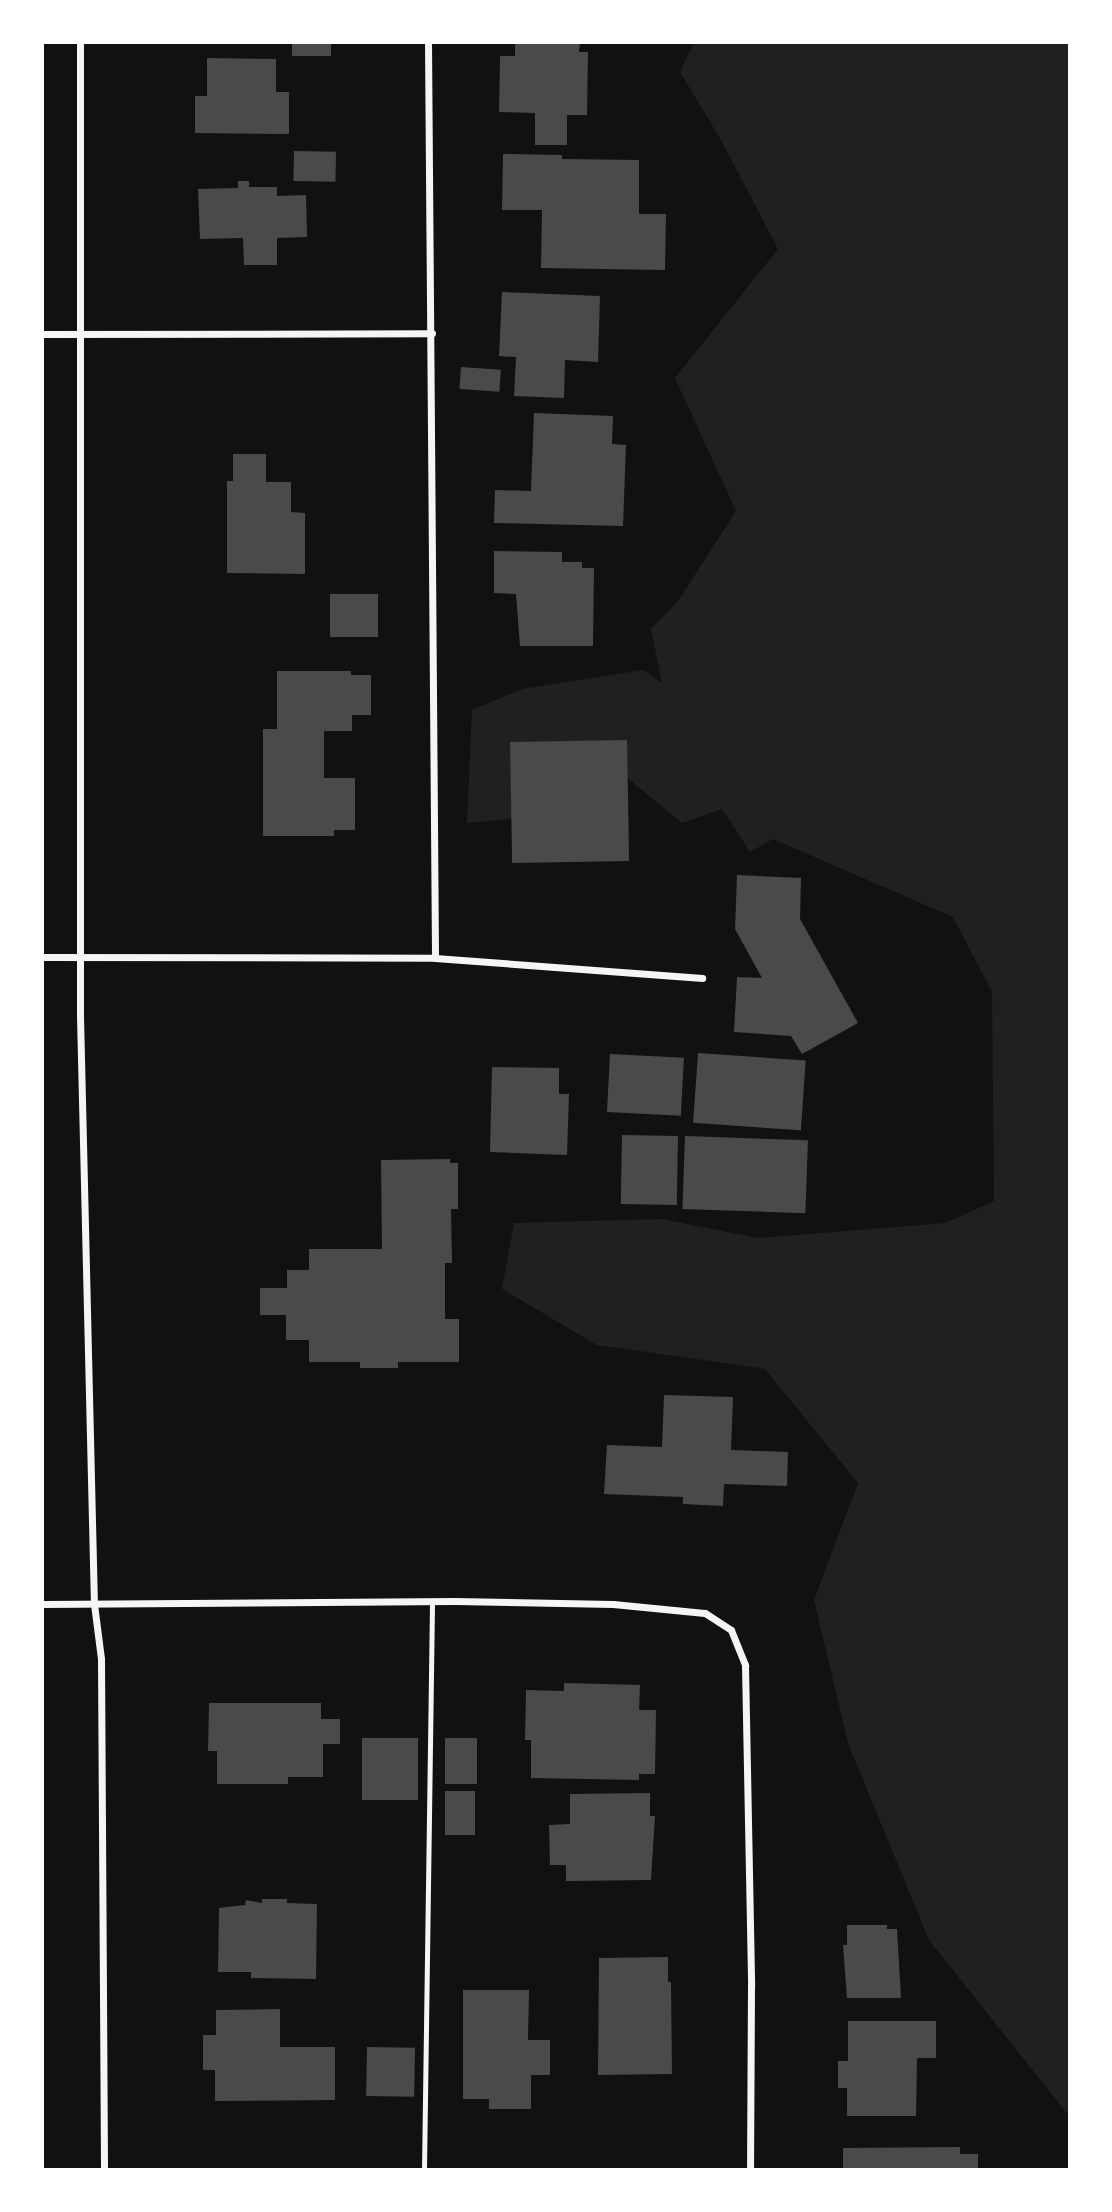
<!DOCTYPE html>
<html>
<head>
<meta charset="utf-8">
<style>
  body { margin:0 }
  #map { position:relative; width:1112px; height:2212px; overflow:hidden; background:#111; font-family:Karla,sans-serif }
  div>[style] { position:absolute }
  .green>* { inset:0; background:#202020 }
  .building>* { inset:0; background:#4a4a4a; transform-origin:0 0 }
  .service>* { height:5px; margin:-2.5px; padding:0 2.5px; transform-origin:2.5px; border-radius:2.5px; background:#f5f5f5 }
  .minor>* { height:7px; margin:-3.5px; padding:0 3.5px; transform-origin:3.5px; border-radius:3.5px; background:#f5f5f5 }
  span { translate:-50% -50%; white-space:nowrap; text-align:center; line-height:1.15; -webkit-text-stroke:7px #fff; paint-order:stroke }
  .frame { position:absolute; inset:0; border:44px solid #fff; pointer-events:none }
</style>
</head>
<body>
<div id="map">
  <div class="green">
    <i style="clip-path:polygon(694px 42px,1070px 42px,1070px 2117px,929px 1940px,848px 1743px,814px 1600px,858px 1483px,765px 1369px,597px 1345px,502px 1289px,514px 1223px,662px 1219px,758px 1238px,946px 1223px,994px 1201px,992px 992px,953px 917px,773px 839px,750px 852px,722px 809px,682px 823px,618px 770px,551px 815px,467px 823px,472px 710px,522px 689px,643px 670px,662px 683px,651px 629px,678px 601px,736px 511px,675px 378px,778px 249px,721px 140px,680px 72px)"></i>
  </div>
  <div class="building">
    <i style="left:292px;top:42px;width:39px;height:14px"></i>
    <i style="clip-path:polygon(515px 42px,580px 42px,579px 52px,588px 52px,587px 115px,567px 115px,567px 145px,535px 145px,535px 113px,499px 112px,500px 56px,515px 56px)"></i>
    <i style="clip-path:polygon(207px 58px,276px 59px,276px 92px,289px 92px,289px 134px,195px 133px,195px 96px,207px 96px)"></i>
    <i style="left:294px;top:151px;width:42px;height:30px;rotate:1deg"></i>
    <i style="clip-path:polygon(503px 154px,562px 155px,562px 159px,639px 160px,639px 214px,666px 214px,665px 270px,541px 268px,542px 210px,502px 210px)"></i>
    <i style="clip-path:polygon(238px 181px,249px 181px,249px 187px,277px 187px,277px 196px,306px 195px,307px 237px,277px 238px,277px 265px,244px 265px,243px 238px,200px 239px,198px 189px,238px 188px)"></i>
    <i style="clip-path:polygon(502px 292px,600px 296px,598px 362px,565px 360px,564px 398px,514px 396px,516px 357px,499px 356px)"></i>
    <i style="left:461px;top:367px;width:40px;height:22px;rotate:4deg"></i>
    <i style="clip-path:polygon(534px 413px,613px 416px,612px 444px,626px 445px,623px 526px,494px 523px,495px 490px,531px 491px)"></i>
    <i style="clip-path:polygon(233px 454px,266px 454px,266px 482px,291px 482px,291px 512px,305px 513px,305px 574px,227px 573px,227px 481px,233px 481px)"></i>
    <i style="clip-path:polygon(494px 551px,562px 552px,562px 562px,582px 562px,582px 568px,594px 568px,593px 646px,520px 646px,516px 594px,494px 593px)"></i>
    <i style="left:330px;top:594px;width:48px;height:43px"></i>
    <i style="clip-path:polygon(277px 671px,351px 671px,351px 675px,371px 675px,371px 715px,352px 715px,352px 731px,324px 731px,324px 778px,355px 778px,355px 830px,334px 830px,334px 836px,263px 836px,263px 729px,277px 729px)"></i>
    <i style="left:627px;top:740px;width:121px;height:117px;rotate:89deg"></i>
    <i style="clip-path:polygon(737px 875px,801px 878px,800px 919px,858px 1023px,802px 1054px,791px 1036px,734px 1032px,737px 977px,762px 978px,735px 929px)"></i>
    <i style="left:698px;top:1053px;width:108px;height:70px;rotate:4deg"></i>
    <i style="left:610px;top:1054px;width:74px;height:58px;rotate:3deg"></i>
    <i style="clip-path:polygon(492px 1067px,559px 1068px,559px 1094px,569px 1094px,567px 1155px,490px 1152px)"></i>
    <i style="left:622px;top:1135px;width:56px;height:69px;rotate:1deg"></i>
    <i style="left:685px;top:1136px;width:123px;height:73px;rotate:2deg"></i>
    <i style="clip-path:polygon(450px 1159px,450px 1163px,458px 1163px,458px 1209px,451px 1209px,452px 1263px,445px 1263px,445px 1319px,459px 1319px,459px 1362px,398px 1362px,398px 1368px,360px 1368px,360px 1362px,309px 1362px,309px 1340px,286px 1340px,286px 1315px,260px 1315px,260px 1288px,287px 1288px,287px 1270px,309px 1270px,309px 1249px,382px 1249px,381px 1160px)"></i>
    <i style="clip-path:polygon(664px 1395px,733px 1397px,731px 1450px,788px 1452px,787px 1486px,724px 1484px,723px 1506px,683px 1504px,683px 1497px,604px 1494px,607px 1445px,662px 1447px)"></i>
    <i style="clip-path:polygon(564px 1683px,640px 1685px,639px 1710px,656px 1710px,655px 1774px,639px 1774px,639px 1780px,531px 1778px,531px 1740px,525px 1740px,526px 1690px,564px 1691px)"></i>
    <i style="clip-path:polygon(209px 1703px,321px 1703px,321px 1719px,340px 1719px,340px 1744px,323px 1744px,323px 1777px,288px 1777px,288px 1784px,217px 1784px,217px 1751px,208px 1751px)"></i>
    <i style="left:362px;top:1738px;width:56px;height:62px"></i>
    <i style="left:445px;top:1738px;width:32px;height:46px"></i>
    <i style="left:475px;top:1791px;width:44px;height:30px;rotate:90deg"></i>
    <i style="clip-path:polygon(650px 1793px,650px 1816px,655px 1816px,651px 1880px,566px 1881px,566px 1865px,550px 1865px,549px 1825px,570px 1824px,570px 1794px)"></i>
    <i style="clip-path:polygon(262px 1899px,287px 1899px,287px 1903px,317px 1904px,316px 1979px,251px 1978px,251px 1972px,218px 1972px,219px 1908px,245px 1905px,246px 1900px,262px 1903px)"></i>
    <i style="clip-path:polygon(847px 1925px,887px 1925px,887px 1929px,897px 1929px,901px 1998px,847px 1998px,843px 1945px,847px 1945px)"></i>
    <i style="clip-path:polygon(668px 1957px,668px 1982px,671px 1982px,672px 2074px,598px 2075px,599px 1958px)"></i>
    <i style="clip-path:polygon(463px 1990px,529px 1990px,528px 2040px,550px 2040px,550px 2075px,531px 2075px,531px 2109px,489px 2109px,489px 2099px,463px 2099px)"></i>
    <i style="clip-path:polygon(280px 2009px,280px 2047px,335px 2047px,335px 2100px,215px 2101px,215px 2070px,203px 2070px,203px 2035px,216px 2035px,216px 2010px)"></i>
    <i style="clip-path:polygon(848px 2021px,936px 2021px,936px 2058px,917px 2058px,916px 2116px,847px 2116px,847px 2088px,838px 2088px,838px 2061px,848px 2061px)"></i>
    <i style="left:367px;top:2047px;width:48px;height:49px;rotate:1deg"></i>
    <i style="clip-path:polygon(960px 2147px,960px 2154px,978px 2154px,978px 2170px,843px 2170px,843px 2148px)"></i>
  </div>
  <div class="service">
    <i style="left:424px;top:2170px;width:569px;rotate:-89.19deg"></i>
  </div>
  <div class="minor">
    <i style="left:80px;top:42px;width:974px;rotate:90deg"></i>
    <i style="left:80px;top:1016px;width:588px;rotate:88.64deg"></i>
    <i style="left:94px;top:1604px;width:55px;rotate:82.7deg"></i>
    <i style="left:101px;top:1659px;width:511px;rotate:89.66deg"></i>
    <i style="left:428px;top:42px;width:916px;rotate:89.56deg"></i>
    <i style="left:42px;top:334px;width:390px;rotate:-0.1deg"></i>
    <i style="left:42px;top:957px;width:393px;rotate:0.1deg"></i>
    <i style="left:435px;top:958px;width:268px;rotate:4.3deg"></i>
    <i style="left:42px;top:1604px;width:413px;rotate:-0.4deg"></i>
    <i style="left:455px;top:1601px;width:158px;rotate:1.1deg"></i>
    <i style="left:613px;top:1604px;width:92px;rotate:5.6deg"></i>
    <i style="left:705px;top:1613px;width:31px;rotate:33deg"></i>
    <i style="left:731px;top:1630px;width:38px;rotate:68deg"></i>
    <i style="left:745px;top:1665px;width:321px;rotate:88.9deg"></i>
    <i style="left:751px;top:1986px;width:184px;rotate:90.3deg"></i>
  </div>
  <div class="frame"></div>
</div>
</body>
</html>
